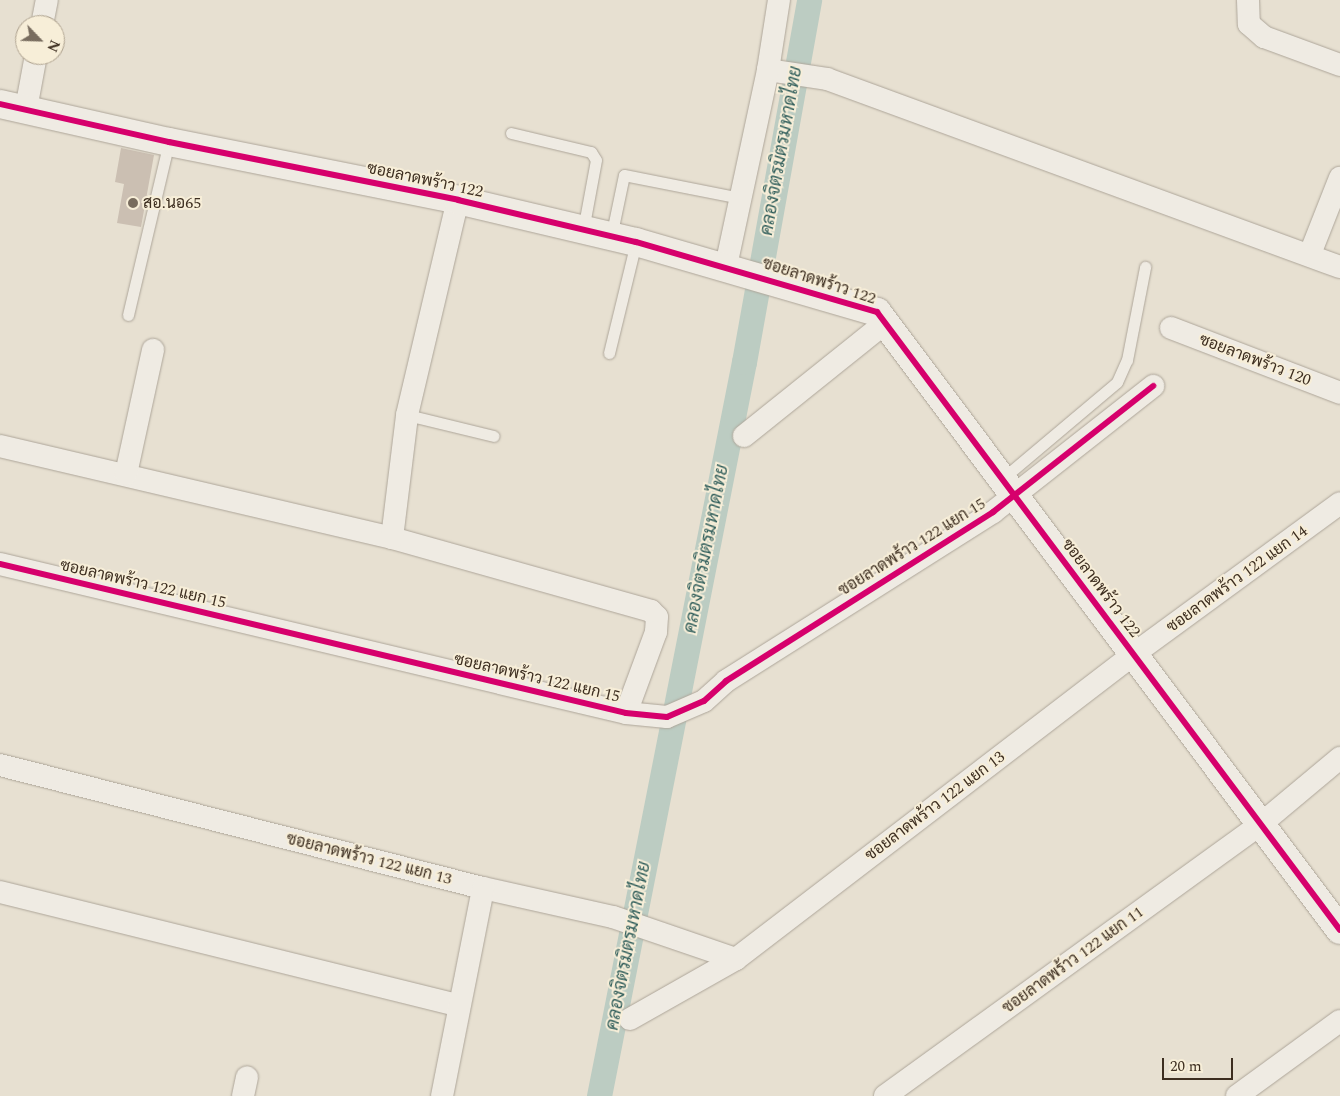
<!DOCTYPE html>
<html>
<head>
<meta charset="utf-8">
<style>
  body { margin:0 }
  #map { position:relative; width:1340px; height:1096px; overflow:hidden; background:#e7e0d1; font-family:Spectral,Sarabun,serif }
  div>[style] { position:absolute }
  .canal>* { height:25px; margin:-12.5px; padding:0 12.5px; transform-origin:12.5px; border-radius:12.5px; background:#bcccc2 }
  .building>* { inset:0; background:#cbbfb2 }
  .roads { filter:drop-shadow(0 0 1px #ada599) drop-shadow(0 0 1px #ada599) }
  .service>* { height:11px; margin:-5.5px; padding:0 5.5px; transform-origin:5.5px; border-radius:5.5px; background:#efebe3 }
  .minor>* { height:22px; margin:-11px; padding:0 11px; transform-origin:11px; border-radius:11px; background:#efebe3 }
  .tertiary>* { height:28px; margin:-14px; padding:0 14px; transform-origin:14px; border-radius:14px; background:#efebe3 }
  .cycleway>* { height:6px; margin:-3px; padding:0 3px; transform-origin:3px; border-radius:3px; background:#d6006c }
  .dots>* { width:14px; height:14px; translate:-50% -50%; box-sizing:border-box; border:2px solid #f7eed8; border-radius:50% }
  span { translate:-50% -50%; white-space:nowrap; text-align:center; line-height:1.15; -webkit-text-stroke:4px #f7eed8; paint-order:stroke }
  .street-label { font-size:16px; color:#3d2e20 }
  .poi-label { font-size:16px; color:#3d2e20 }
  .left { translate:0 -50%; text-align:left }
  .water-label { font-size:18px; color:#2f5d5a; font-style:italic }
  .north { position:absolute; left:15px; top:15px; width:50px; height:50px; box-sizing:border-box; background:#f7eed8; border:1px solid #ada18e; border-radius:50%; rotate:114deg; font-size:14px; font-weight:700; line-height:20px; text-align:center; color:#3d2e20 }
  .north::after { content:''; display:block; margin:auto; width:18px; height:22px; background:#786c5e; clip-path:polygon(50% 0,100% 100%,50% 72%,0 100%) }
  .scale { position:absolute; left:1162px; top:1058px; width:71px; height:22px; box-sizing:border-box; border:2px solid #3d2e20; border-top:0; padding-left:6px; font-size:15px; line-height:18px; white-space:nowrap; color:#3d2e20; -webkit-text-stroke:4px #f7eed8; paint-order:stroke }
</style>
</head>
<body>
<div id="map">
  <div class="canal">
    <i style="left:599px;top:1096px;width:748px;rotate:-78.83deg"></i>
    <i style="left:744px;top:362px;width:368px;rotate:-79.8deg"></i>
  </div>
  <div class="building">
    <i style="clip-path:polygon(121px 148px,154px 155px,141px 227px,117px 223px,124px 184px,115px 182px)"></i>
  </div>
  <div class="roads">
    <div class="service">
      <i style="left:511px;top:133px;width:82px;rotate:13.4deg"></i>
      <i style="left:591px;top:152px;width:9px;rotate:58deg"></i>
      <i style="left:596px;top:160px;width:71px;rotate:100.5deg"></i>
      <i style="left:611px;top:237px;width:63px;rotate:-78.2deg"></i>
      <i style="left:624px;top:175px;width:118px;rotate:11.2deg"></i>
      <i style="left:128px;top:315px;width:178px;rotate:-76.7deg"></i>
      <i style="left:609px;top:353px;width:114px;rotate:-76.3deg"></i>
      <i style="left:407px;top:415px;width:89px;rotate:13.6deg"></i>
      <i style="left:1002px;top:479px;width:150px;rotate:-40.1deg"></i>
      <i style="left:1117px;top:382px;width:24px;rotate:-66deg"></i>
      <i style="left:1127px;top:360px;width:95px;rotate:-79deg"></i>
    </div>
    <div class="minor">
      <i style="left:1248px;top:0;width:24px;rotate:88deg"></i>
      <i style="left:1249px;top:24px;width:20px;rotate:41deg"></i>
      <i style="left:1264px;top:37px;width:81px;rotate:20.2deg"></i>
      <i style="left:42px;top:25px;width:25px;rotate:-79deg"></i>
      <i style="left:768px;top:70px;width:60px;rotate:8.7deg"></i>
      <i style="left:827px;top:79px;width:546px;rotate:20.13deg"></i>
      <i style="left:26px;top:109px;width:55px;rotate:-79.5deg"></i>
      <i style="left:1310px;top:254px;width:82px;rotate:-68.5deg"></i>
      <i style="left:726px;top:266px;width:200px;rotate:-77.9deg"></i>
      <i style="left:768px;top:70px;width:71px;rotate:-81.1deg"></i>
      <i style="left:1171px;top:328px;width:181px;rotate:21deg"></i>
      <i style="left:744px;top:436px;width:181px;rotate:-38.7deg"></i>
      <i style="left:0;top:446px;width:403px;rotate:13.2deg"></i>
      <i style="left:392px;top:538px;width:269px;rotate:15.7deg"></i>
      <i style="left:651px;top:611px;width:8px;rotate:45deg"></i>
      <i style="left:657px;top:617px;width:15px;rotate:94deg"></i>
      <i style="left:656px;top:632px;width:86px;rotate:110.3deg"></i>
      <i style="left:126px;top:474px;width:127px;rotate:-77.7deg"></i>
      <i style="left:392px;top:538px;width:124px;rotate:-83deg"></i>
      <i style="left:407px;top:415px;width:221px;rotate:-76.7deg"></i>
      <i style="left:0;top:564px;width:643px;rotate:13.39deg"></i>
      <i style="left:626px;top:713px;width:41px;rotate:5.6deg"></i>
      <i style="left:667px;top:717px;width:40px;rotate:-23.4deg"></i>
      <i style="left:704px;top:701px;width:30px;rotate:-42deg"></i>
      <i style="left:726px;top:681px;width:316px;rotate:-32.3deg"></i>
      <i style="left:993px;top:512px;width:204px;rotate:-38.2deg"></i>
      <i style="left:0;top:765px;width:498px;rotate:14.3deg"></i>
      <i style="left:483px;top:888px;width:133px;rotate:12.6deg"></i>
      <i style="left:613px;top:917px;width:130px;rotate:18.9deg"></i>
      <i style="left:0;top:892px;width:472px;rotate:13.9deg"></i>
      <i style="left:630px;top:1019px;width:122px;rotate:-29.5deg"></i>
      <i style="left:736px;top:959px;width:501px;rotate:-37.46deg"></i>
      <i style="left:1134px;top:654px;width:255px;rotate:-36.2deg"></i>
      <i style="left:243px;top:1096px;width:19px;rotate:-78deg"></i>
      <i style="left:442px;top:1096px;width:212px;rotate:-78.8deg"></i>
      <i style="left:885px;top:1096px;width:464px;rotate:-35.9deg"></i>
      <i style="left:1261px;top:824px;width:103px;rotate:-39.9deg"></i>
      <i style="left:1237px;top:1096px;width:127px;rotate:-36.1deg"></i>
    </div>
    <div class="tertiary">
      <i style="left:0;top:104px;width:173px;rotate:12.7deg"></i>
      <i style="left:169px;top:142px;width:295px;rotate:11.3deg"></i>
      <i style="left:458px;top:200px;width:183px;rotate:13.3deg"></i>
      <i style="left:636px;top:242px;width:251px;rotate:16.2deg"></i>
      <i style="left:877px;top:312px;width:772px;rotate:53.16deg"></i>
    </div>
  </div>
  <div class="cycleway">
    <i style="left:0;top:104px;width:173px;rotate:12.7deg"></i>
    <i style="left:169px;top:142px;width:295px;rotate:11.3deg"></i>
    <i style="left:458px;top:200px;width:183px;rotate:13.3deg"></i>
    <i style="left:636px;top:242px;width:251px;rotate:16.2deg"></i>
    <i style="left:877px;top:312px;width:772px;rotate:53.16deg"></i>
    <i style="left:0;top:564px;width:643px;rotate:13.39deg"></i>
    <i style="left:626px;top:713px;width:41px;rotate:5.6deg"></i>
    <i style="left:667px;top:717px;width:40px;rotate:-23.4deg"></i>
    <i style="left:704px;top:701px;width:30px;rotate:-42deg"></i>
    <i style="left:726px;top:681px;width:316px;rotate:-32.3deg"></i>
    <i style="left:993px;top:512px;width:204px;rotate:-38.2deg"></i>
  </div>
  <div class="dots">
    <i style="left:133px;top:203px;background:#786c5e"></i>
  </div>
  <div class="street-label">
    <span style="left:425px;top:180px;rotate:12deg">ซอยลาดพร้าว 122</span>
    <span style="left:819px;top:281px;rotate:18deg">ซอยลาดพร้าว 122</span>
    <span style="left:1255px;top:360px;rotate:21deg">ซอยลาดพร้าว 120</span>
    <span style="left:912px;top:547px;rotate:-32deg">ซอยลาดพร้าว 122 แยก 15</span>
    <span style="left:1237px;top:579px;rotate:-36deg">ซอยลาดพร้าว 122 แยก 14</span>
    <span style="left:143px;top:584px;rotate:13deg">ซอยลาดพร้าว 122 แยก 15</span>
    <span style="left:1101px;top:588px;rotate:53deg">ซอยลาดพร้าว 122</span>
    <span style="left:537px;top:678px;rotate:13deg">ซอยลาดพร้าว 122 แยก 15</span>
    <span style="left:935px;top:806px;rotate:-37deg">ซอยลาดพร้าว 122 แยก 13</span>
    <span style="left:369px;top:859px;rotate:14deg">ซอยลาดพร้าว 122 แยก 13</span>
    <span style="left:1073px;top:960px;rotate:-36deg">ซอยลาดพร้าว 122 แยก 11</span>
  </div>
  <div class="poi-label">
    <span class="left" style="left:143px;top:203px">สอ.นอ65</span>
  </div>
  <div class="water-label">
    <span style="left:782px;top:151px;rotate:-80deg">คลองจิตรมิตรมหาดไทย</span>
    <span style="left:707px;top:549px;rotate:-79deg">คลองจิตรมิตรมหาดไทย</span>
    <span style="left:629px;top:946px;rotate:-79deg">คลองจิตรมิตรมหาดไทย</span>
  </div>
  <div class="north">N</div>
  <div class="scale">20 m</div>
</div>
</body>
</html>
